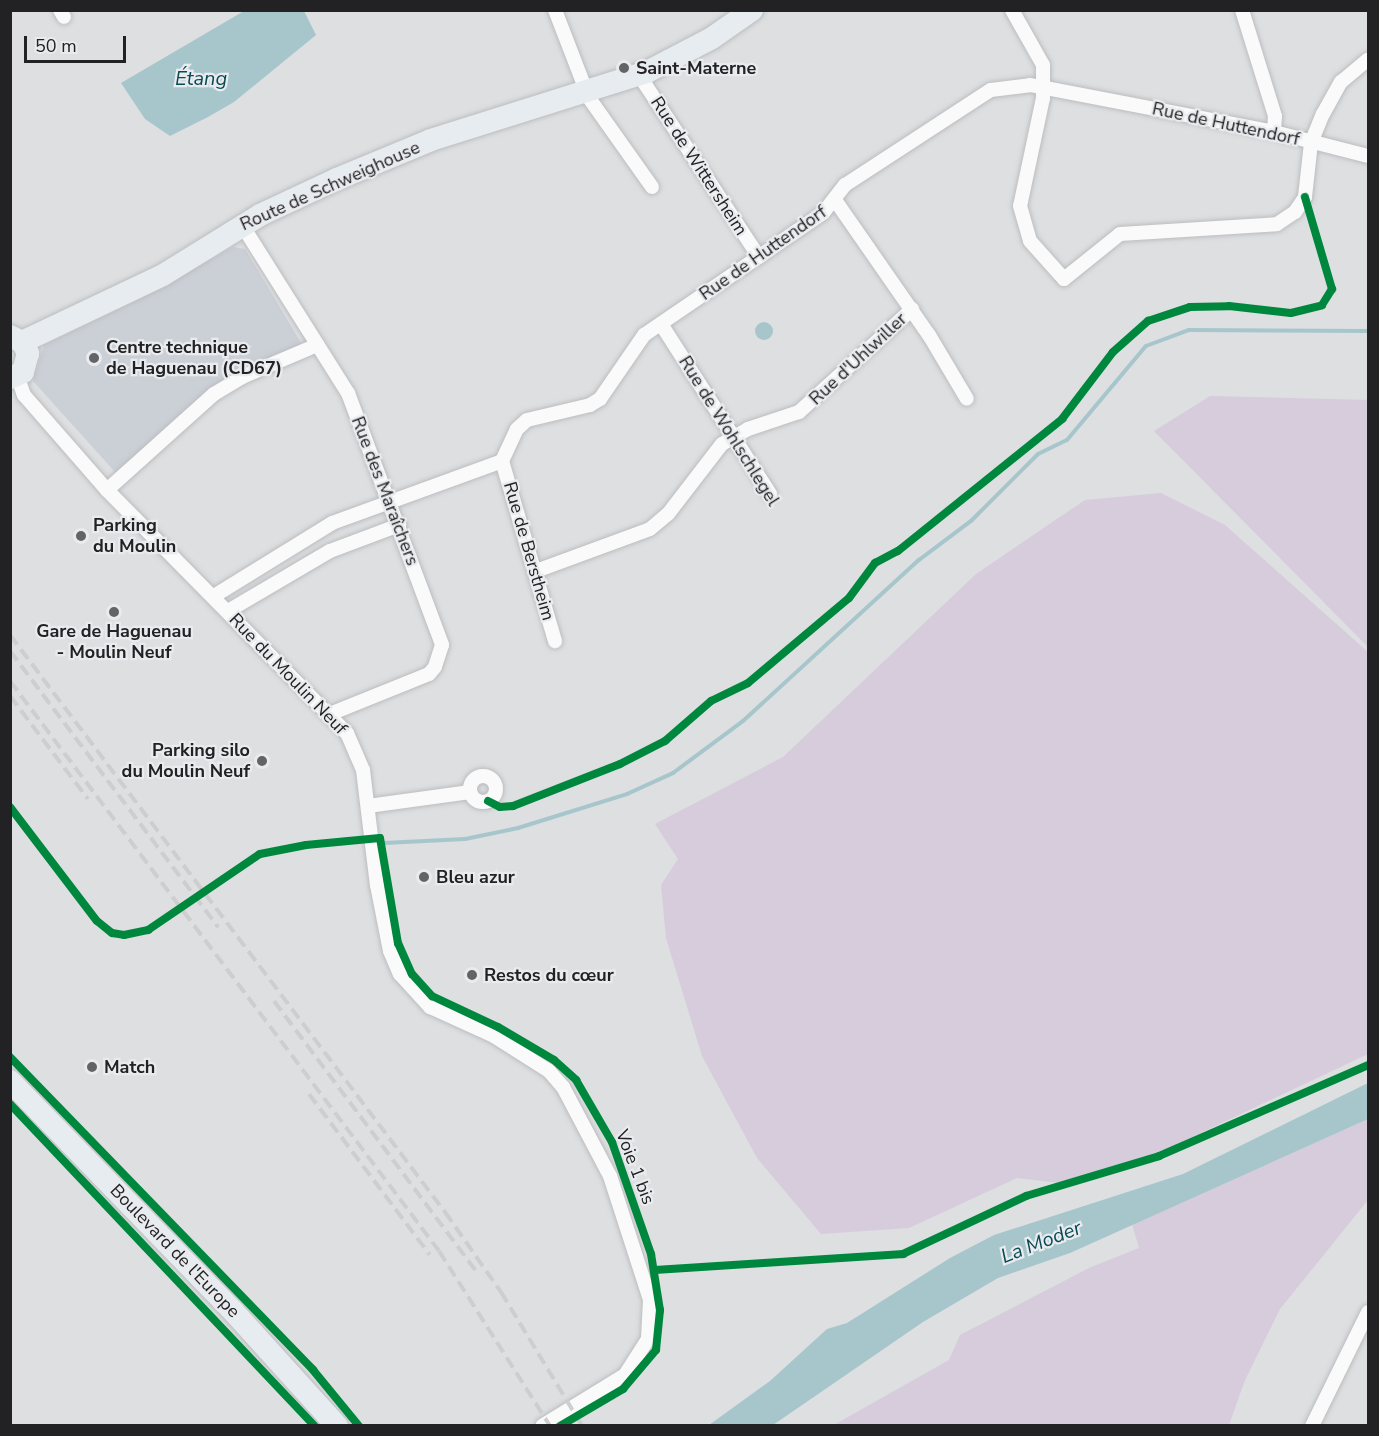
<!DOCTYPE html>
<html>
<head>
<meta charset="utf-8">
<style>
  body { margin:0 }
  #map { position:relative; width:1379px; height:1436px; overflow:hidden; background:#dddfe1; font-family:"Nunito Sans",sans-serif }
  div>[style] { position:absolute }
  .built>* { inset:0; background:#cbd0d7 }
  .green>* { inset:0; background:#d6ccdc }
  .water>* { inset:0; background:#a6c6cc }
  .round { border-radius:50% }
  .stream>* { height:4px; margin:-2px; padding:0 2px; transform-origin:2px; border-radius:2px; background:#a6c6cc }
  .roads { filter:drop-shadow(0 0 2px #bcbdbf) drop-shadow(0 0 2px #bcbdbf) }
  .street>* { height:14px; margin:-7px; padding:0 7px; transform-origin:7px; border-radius:7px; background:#fafafa }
  .street>.ring { margin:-7px; padding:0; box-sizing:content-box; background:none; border:14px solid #fafafa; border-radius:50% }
  .primary>* { height:22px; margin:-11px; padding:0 11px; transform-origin:11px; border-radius:11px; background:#e6ecef }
  .rail>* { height:4px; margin-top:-2px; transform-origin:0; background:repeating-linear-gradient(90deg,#cecece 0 12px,transparent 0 18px) }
  .cycleway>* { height:8px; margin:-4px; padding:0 4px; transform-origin:4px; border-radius:4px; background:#00873e }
  .dots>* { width:16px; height:16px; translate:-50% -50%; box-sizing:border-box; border:3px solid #e9ebef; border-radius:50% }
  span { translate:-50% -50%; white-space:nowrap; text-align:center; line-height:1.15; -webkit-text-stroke:4.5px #e9ebef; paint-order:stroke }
  .poi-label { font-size:18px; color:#222224; font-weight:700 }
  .left { translate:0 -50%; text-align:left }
  .right { translate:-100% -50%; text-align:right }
  .street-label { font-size:18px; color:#222224 }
  .water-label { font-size:20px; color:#084b55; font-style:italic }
  .frame { position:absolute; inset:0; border:12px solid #222224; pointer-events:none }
  .scale { position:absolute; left:24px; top:36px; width:102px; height:27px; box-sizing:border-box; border:3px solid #222224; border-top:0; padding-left:8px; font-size:18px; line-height:21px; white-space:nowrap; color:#222224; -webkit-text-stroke:4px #e9ebef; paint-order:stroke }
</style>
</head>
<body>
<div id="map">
  <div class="built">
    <i style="clip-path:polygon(233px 247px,245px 249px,303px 346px,230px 379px,115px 472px,33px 381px,44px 345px,142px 298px)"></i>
  </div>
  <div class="green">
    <i style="clip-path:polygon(1210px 396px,1368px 400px,1368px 647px,1154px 431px)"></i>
    <i style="clip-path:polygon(1161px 493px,1225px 525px,1368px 652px,1368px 1054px,1167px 1149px,1060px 1183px,1017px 1178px,909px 1228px,821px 1234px,757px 1158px,702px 1056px,666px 938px,661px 885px,678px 859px,655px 824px,783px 757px,976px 574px,1085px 500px)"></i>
    <i style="clip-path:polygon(1368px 1119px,1368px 1200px,1280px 1309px,1245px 1380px,1229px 1425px,832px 1426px,949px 1360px,960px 1335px,1089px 1268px,1139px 1248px,1132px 1224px)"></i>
  </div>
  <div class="water">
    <i style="clip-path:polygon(244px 11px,304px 11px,316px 35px,234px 102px,208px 117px,170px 136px,145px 119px,121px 83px)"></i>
    <i class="round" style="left:755px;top:322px;width:18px;height:18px"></i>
    <i style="clip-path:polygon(1368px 1083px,1368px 1119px,1070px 1253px,998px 1278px,923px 1322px,773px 1425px,709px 1425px,770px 1381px,827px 1329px,847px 1323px,950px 1258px,994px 1235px,1183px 1174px)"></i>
  </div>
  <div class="stream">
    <i style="left:384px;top:843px;width:81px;rotate:-2.8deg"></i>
    <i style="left:465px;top:839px;width:54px;rotate:-11.7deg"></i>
    <i style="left:518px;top:828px;width:114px;rotate:-17.3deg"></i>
    <i style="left:627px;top:794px;width:51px;rotate:-24.5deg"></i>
    <i style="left:673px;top:773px;width:87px;rotate:-36.6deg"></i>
    <i style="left:743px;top:721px;width:239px;rotate:-42.5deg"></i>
    <i style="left:919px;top:560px;width:66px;rotate:-37deg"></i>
    <i style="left:972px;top:520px;width:93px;rotate:-45deg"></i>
    <i style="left:1038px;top:454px;width:32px;rotate:-26deg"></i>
    <i style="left:1067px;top:440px;width:123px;rotate:-50deg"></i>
    <i style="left:1146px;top:346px;width:46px;rotate:-20.4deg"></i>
    <i style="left:1189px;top:330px;width:179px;rotate:0.3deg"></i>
  </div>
  <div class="roads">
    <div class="street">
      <i style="left:60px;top:10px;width:8px;rotate:60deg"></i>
      <i style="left:555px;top:10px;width:94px;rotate:68.9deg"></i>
      <i style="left:589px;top:98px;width:109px;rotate:54.7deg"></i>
      <i style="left:1012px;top:10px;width:63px;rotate:60.6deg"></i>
      <i style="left:1043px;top:65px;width:33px;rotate:90deg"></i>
      <i style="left:1043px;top:98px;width:110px;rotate:102deg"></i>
      <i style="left:1020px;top:206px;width:36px;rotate:74deg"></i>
      <i style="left:1030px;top:241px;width:51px;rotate:48.2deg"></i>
      <i style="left:1064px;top:279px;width:72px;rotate:-38.8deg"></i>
      <i style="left:1120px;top:234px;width:157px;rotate:-3.6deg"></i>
      <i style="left:1277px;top:224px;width:22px;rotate:-34deg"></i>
      <i style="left:1295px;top:212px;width:18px;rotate:-56deg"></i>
      <i style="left:1305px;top:197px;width:54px;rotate:-83.7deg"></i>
      <i style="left:1311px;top:143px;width:31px;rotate:-68deg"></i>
      <i style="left:1323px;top:114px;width:37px;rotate:-61deg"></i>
      <i style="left:1341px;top:82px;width:35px;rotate:-40deg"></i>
      <i style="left:1242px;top:10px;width:111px;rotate:72.7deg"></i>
      <i style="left:1275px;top:116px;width:16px;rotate:94deg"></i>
      <i style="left:639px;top:75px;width:218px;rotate:56.6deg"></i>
      <i style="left:835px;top:200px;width:165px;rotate:55.2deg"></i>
      <i style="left:929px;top:335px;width:74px;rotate:59.3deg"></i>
      <i style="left:242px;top:225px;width:199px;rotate:57.8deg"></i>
      <i style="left:348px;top:393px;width:269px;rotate:69.5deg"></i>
      <i style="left:442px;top:645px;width:23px;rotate:108deg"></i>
      <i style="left:435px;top:667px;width:9px;rotate:131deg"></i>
      <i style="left:429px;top:674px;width:107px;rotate:158deg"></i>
      <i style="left:661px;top:324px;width:202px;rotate:57.3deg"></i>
      <i style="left:17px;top:375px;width:21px;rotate:71deg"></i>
      <i style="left:24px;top:395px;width:126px;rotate:48.9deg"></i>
      <i style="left:107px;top:490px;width:342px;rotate:45.4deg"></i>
      <i style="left:347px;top:733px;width:40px;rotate:66.6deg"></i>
      <i style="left:363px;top:770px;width:116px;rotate:83.1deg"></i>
      <i style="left:377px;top:885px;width:67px;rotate:78.9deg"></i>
      <i style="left:390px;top:951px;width:25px;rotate:67deg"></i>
      <i style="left:400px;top:974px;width:45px;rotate:47.7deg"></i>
      <i style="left:430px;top:1007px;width:70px;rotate:24.4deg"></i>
      <i style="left:494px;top:1036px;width:65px;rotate:32.5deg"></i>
      <i style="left:549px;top:1071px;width:21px;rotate:49deg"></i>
      <i style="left:563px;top:1087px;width:101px;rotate:62.2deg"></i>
      <i style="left:610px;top:1176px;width:130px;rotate:72.1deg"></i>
      <i style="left:650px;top:1300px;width:39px;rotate:93deg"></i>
      <i style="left:648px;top:1339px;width:43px;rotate:122.6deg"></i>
      <i style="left:625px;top:1375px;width:97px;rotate:148.4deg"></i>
      <i style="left:502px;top:461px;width:188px;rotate:73.6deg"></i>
      <i style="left:107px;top:490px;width:144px;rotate:-41.9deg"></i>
      <i style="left:214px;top:394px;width:33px;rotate:-31deg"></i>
      <i style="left:242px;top:377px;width:82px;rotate:-23.1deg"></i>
      <i style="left:536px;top:571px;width:121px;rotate:-20.2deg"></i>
      <i style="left:650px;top:529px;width:23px;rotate:-40deg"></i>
      <i style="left:668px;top:514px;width:88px;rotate:-52.4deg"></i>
      <i style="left:722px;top:444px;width:30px;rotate:-30deg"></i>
      <i style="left:748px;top:429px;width:54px;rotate:-18.4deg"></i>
      <i style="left:799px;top:412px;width:153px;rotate:-42.3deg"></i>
      <i style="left:214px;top:596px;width:139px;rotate:-31.7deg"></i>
      <i style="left:332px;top:523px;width:181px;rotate:-20deg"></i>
      <i style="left:502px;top:461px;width:35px;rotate:-65deg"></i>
      <i style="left:517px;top:429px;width:13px;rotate:-42deg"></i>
      <i style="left:527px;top:420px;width:65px;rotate:-13.4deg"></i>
      <i style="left:590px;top:405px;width:12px;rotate:-31deg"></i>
      <i style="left:600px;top:399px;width:78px;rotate:-55.5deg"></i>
      <i style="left:644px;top:335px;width:217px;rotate:-34.3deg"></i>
      <i style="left:823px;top:213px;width:36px;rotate:-52deg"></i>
      <i style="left:845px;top:185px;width:174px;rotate:-33.1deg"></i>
      <i style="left:991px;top:90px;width:39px;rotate:-7deg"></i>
      <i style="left:1030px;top:85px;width:248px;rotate:10.9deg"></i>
      <i style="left:1274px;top:132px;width:97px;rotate:14.3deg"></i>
      <i style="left:228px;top:611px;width:118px;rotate:-30.5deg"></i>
      <i style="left:330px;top:551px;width:74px;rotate:-20.6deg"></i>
      <i class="ring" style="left:470px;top:776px;width:12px;height:12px"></i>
      <i style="left:368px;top:806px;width:103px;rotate:-7.8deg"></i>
      <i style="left:1312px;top:1426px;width:127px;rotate:-63.8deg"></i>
    </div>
    <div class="primary">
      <i style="left:10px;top:336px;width:13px;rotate:27deg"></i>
      <i style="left:22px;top:342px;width:13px;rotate:61deg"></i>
      <i style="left:28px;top:353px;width:20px;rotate:105deg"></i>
      <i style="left:23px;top:372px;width:14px;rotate:155deg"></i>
      <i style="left:22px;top:342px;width:156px;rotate:-25.4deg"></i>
      <i style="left:163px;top:275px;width:114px;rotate:-31.7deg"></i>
      <i style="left:260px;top:215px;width:85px;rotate:-25.1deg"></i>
      <i style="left:337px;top:179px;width:102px;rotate:-22.5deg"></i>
      <i style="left:431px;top:140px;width:226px;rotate:-17.5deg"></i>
      <i style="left:647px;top:72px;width:73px;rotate:-27.6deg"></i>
      <i style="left:712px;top:38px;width:49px;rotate:-35deg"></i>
      <i style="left:10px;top:1081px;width:320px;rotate:45.9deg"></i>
      <i style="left:233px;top:1311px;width:155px;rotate:47.9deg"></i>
    </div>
  </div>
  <div class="rail">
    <i style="left:10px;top:635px;width:723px;rotate:52.99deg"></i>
    <i style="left:445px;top:1212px;width:98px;rotate:55deg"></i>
    <i style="left:501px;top:1292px;width:157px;rotate:58.8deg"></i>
    <i style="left:10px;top:651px;width:346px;rotate:53deg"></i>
    <i style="left:10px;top:681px;width:713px;rotate:53.03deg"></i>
    <i style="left:439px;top:1251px;width:207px;rotate:57.6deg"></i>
    <i style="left:10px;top:696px;width:129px;rotate:52.9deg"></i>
    <i style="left:274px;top:1001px;width:336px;rotate:53.2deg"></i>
    <i style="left:309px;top:1094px;width:201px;rotate:53.1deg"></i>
  </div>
  <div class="cycleway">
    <i style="left:488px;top:801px;width:13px;rotate:27deg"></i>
    <i style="left:500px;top:807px;width:13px;rotate:-4deg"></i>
    <i style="left:513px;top:806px;width:115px;rotate:-21.4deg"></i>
    <i style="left:620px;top:764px;width:51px;rotate:-27.1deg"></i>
    <i style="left:665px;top:741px;width:61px;rotate:-41deg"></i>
    <i style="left:711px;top:701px;width:41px;rotate:-25.9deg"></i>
    <i style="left:748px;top:683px;width:132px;rotate:-40.1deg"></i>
    <i style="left:849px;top:598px;width:44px;rotate:-53.4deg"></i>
    <i style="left:875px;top:563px;width:26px;rotate:-28deg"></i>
    <i style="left:898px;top:551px;width:211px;rotate:-38.8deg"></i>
    <i style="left:1062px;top:419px;width:84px;rotate:-52.7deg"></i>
    <i style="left:1113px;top:352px;width:47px;rotate:-41.5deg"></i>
    <i style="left:1148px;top:321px;width:44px;rotate:-18.4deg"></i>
    <i style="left:1190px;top:307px;width:39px;rotate:-1deg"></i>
    <i style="left:1229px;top:306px;width:62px;rotate:6.4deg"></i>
    <i style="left:1291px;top:313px;width:32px;rotate:-14deg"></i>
    <i style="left:1322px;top:305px;width:19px;rotate:-58deg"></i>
    <i style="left:1332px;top:289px;width:96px;rotate:-106.4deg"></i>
    <i style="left:10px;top:807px;width:143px;rotate:52.7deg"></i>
    <i style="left:97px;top:921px;width:19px;rotate:39deg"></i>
    <i style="left:112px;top:933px;width:12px;rotate:9deg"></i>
    <i style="left:124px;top:935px;width:25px;rotate:-12deg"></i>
    <i style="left:148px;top:930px;width:135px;rotate:-34.2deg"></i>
    <i style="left:260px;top:854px;width:47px;rotate:-11.1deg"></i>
    <i style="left:306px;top:845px;width:74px;rotate:-5.4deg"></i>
    <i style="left:380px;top:838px;width:107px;rotate:80.3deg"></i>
    <i style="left:398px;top:943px;width:34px;rotate:66deg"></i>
    <i style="left:412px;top:974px;width:30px;rotate:48deg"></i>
    <i style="left:432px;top:996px;width:73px;rotate:25.2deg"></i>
    <i style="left:498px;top:1027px;width:65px;rotate:30.5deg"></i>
    <i style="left:554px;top:1060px;width:30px;rotate:42deg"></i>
    <i style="left:576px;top:1080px;width:72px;rotate:59.9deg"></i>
    <i style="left:612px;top:1142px;width:119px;rotate:70.8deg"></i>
    <i style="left:651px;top:1254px;width:57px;rotate:80.9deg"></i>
    <i style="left:660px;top:1310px;width:40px;rotate:95.7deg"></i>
    <i style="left:656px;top:1350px;width:51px;rotate:130.2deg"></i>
    <i style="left:623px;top:1389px;width:73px;rotate:149.6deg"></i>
    <i style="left:10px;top:1057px;width:436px;rotate:45.9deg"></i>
    <i style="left:313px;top:1370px;width:72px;rotate:50.6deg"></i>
    <i style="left:10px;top:1104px;width:443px;rotate:46.6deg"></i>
    <i style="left:655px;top:1270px;width:249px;rotate:-3.7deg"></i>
    <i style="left:903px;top:1254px;width:136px;rotate:-25.2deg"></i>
    <i style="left:1026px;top:1196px;width:139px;rotate:-16.7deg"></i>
    <i style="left:1159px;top:1156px;width:228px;rotate:-23.5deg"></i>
  </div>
  <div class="dots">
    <i style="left:624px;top:68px;background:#636466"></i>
    <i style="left:94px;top:358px;background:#636466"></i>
    <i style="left:81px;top:536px;background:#636466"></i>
    <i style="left:114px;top:612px;background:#636466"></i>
    <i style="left:262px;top:761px;background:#636466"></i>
    <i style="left:424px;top:877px;background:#636466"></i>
    <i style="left:472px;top:975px;background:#636466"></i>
    <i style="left:92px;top:1067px;background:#636466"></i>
  </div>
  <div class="poi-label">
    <span class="left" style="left:636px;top:68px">Saint-Materne</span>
    <span class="left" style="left:106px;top:358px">Centre technique<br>de Haguenau (CD67)</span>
    <span class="left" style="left:93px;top:536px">Parking<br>du Moulin</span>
    <span style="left:114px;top:642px">Gare de Haguenau<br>- Moulin Neuf</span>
    <span class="right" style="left:250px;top:761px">Parking silo<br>du Moulin Neuf</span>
    <span class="left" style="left:436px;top:877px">Bleu azur</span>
    <span class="left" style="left:484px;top:975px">Restos du cœur</span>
    <span class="left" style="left:104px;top:1067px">Match</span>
  </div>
  <div class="street-label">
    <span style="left:1226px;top:124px;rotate:12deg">Rue de Huttendorf</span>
    <span style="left:699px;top:166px;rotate:57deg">Rue de Wittersheim</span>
    <span style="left:330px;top:186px;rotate:-24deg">Route de Schweighouse</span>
    <span style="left:763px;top:253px;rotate:-35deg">Rue de Huttendorf</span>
    <span style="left:858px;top:359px;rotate:-43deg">Rue d'Uhlwiller</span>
    <span style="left:729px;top:431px;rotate:58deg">Rue de Wohlschlegel</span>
    <span style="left:385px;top:491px;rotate:69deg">Rue des Maraîchers</span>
    <span style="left:529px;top:551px;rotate:74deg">Rue de Berstheim</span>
    <span style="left:288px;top:674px;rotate:46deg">Rue du Moulin Neuf</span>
    <span style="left:635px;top:1167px;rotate:69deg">Voie 1 bis</span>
    <span style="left:175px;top:1251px;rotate:46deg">Boulevard de l'Europe</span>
  </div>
  <div class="water-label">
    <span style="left:201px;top:78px">Étang</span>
    <span style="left:1041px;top:1242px;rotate:-21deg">La Moder</span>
  </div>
  <div class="frame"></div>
  <div class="scale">50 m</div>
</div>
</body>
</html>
